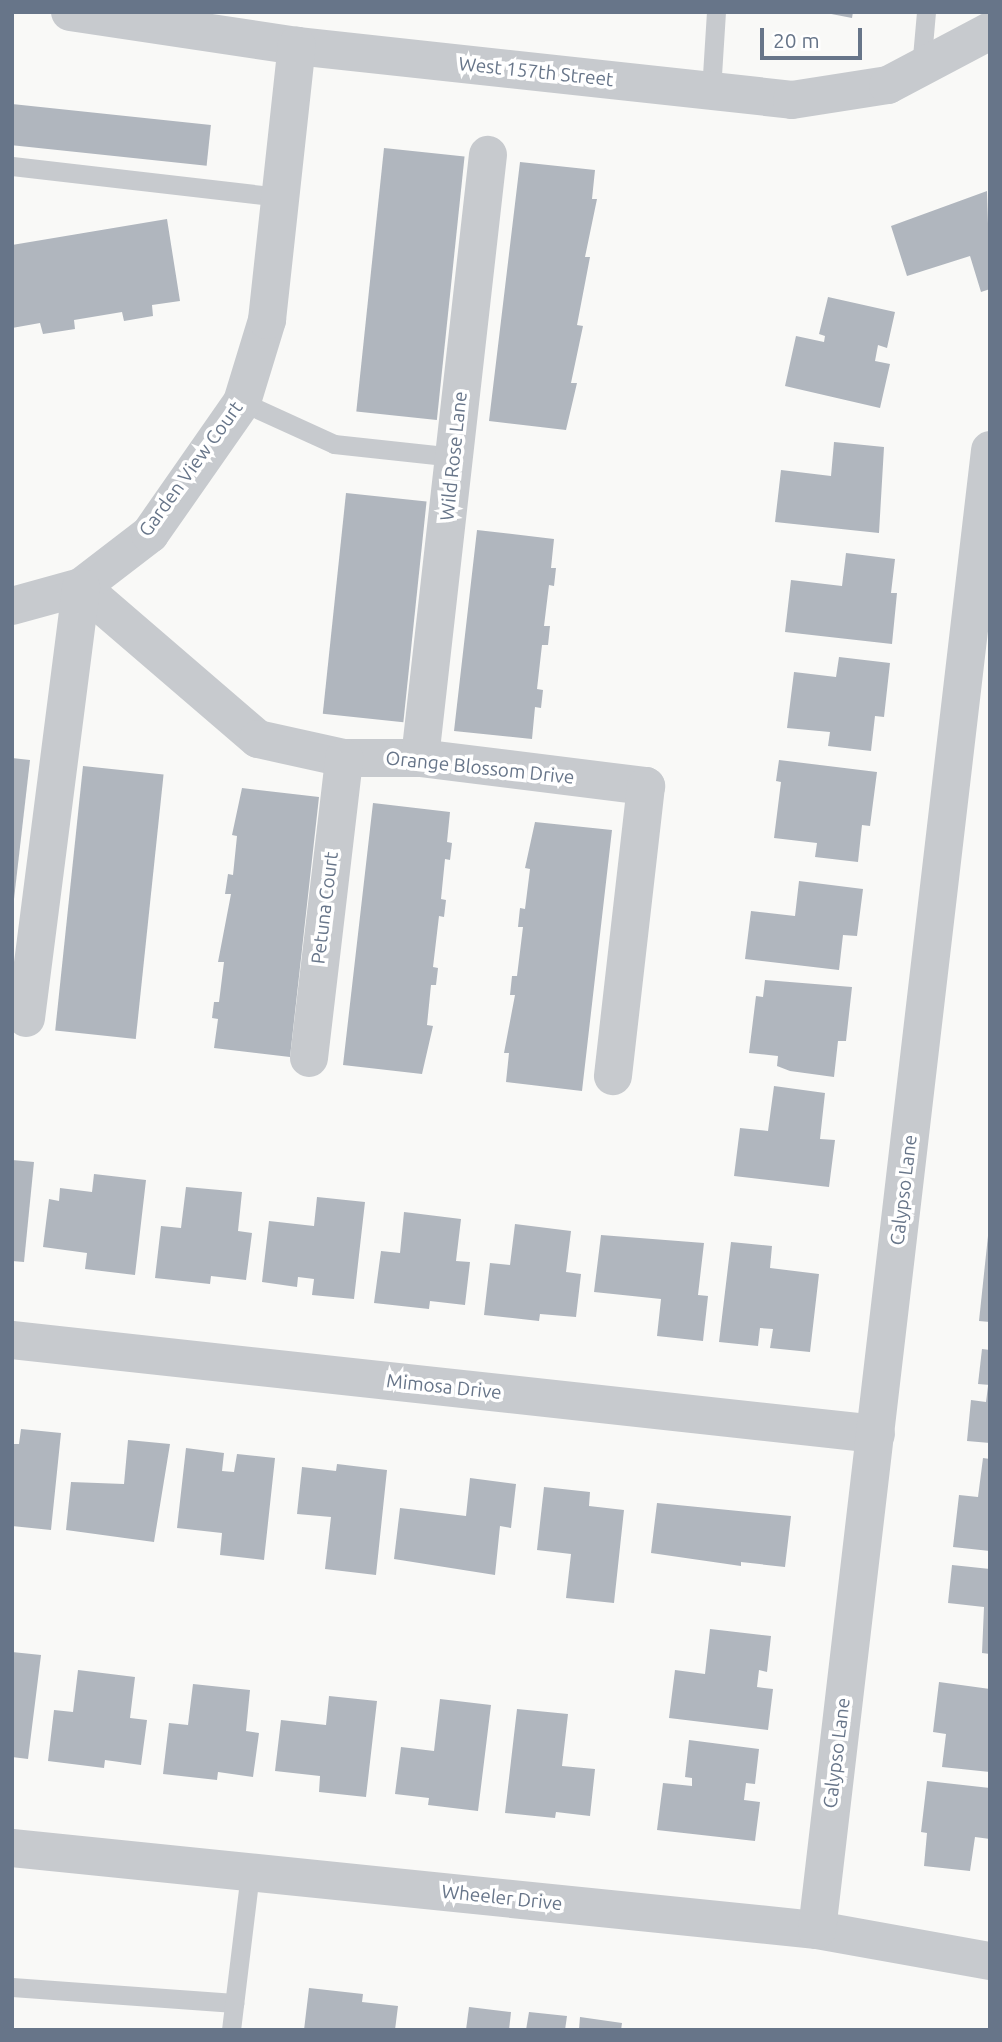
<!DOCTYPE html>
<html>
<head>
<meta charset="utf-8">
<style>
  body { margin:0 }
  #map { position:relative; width:1002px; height:2042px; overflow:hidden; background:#f9f9f7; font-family:Ubuntu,sans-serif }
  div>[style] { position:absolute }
  .building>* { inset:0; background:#b0b6be; transform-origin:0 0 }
  .lane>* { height:19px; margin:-9.5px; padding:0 9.5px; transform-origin:9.5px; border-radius:9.5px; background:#c7cace }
  .street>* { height:38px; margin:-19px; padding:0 19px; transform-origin:19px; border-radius:19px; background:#c7cace }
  span { translate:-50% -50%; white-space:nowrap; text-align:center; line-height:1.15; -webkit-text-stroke:7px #fff; paint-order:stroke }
  .street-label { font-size:19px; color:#677589 }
  .frame { position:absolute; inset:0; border:14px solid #677589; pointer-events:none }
  .scale { position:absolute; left:760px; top:28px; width:102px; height:32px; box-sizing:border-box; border:4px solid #677589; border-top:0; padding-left:9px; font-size:21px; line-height:24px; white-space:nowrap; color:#677589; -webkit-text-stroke:5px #fff; paint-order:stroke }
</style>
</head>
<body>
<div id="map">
  <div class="building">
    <i style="clip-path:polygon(821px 12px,853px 12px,852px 18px)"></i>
    <i style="left:12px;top:104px;width:200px;height:41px;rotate:6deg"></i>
    <i style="left:384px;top:148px;width:81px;height:265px;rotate:6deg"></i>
    <i style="clip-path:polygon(520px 162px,595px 170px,592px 199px,597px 199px,585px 257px,590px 257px,577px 325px,583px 326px,571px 383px,577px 383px,566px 430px,489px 421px)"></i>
    <i style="clip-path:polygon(987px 191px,990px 289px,981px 292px,970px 256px,907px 276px,891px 226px)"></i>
    <i style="clip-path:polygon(167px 219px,180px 301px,152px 305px,153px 316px,124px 321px,122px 312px,74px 320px,75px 329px,43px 334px,40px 323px,12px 328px,12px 245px)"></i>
    <i style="clip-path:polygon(828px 297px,895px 312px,887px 348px,878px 345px,875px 361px,890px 364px,880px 408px,785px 386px,796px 336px,824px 342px,825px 336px,819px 334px)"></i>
    <i style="clip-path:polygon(834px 442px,884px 447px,879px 533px,775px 522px,781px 470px,831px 476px)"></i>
    <i style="left:346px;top:493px;width:81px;height:222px;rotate:6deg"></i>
    <i style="clip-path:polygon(477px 530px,554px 539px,551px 568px,556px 568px,554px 586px,549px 585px,544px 626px,550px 626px,548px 645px,542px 645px,537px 689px,543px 690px,541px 708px,535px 707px,532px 739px,454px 731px)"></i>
    <i style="clip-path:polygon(846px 553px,895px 559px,891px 593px,897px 593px,892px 644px,785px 632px,791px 580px,842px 586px)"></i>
    <i style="clip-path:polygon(839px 657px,890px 663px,884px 717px,875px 716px,871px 751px,828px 746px,830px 732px,787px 728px,794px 672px,836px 677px)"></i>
    <i style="clip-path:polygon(12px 758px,30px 760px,14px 899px,12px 898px)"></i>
    <i style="clip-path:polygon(779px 760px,877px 772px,870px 826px,862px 825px,858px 862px,815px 857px,817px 843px,774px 838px,781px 782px,776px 781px)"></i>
    <i style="left:83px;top:766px;width:81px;height:266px;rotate:6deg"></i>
    <i style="clip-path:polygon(242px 788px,319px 797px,290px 1057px,214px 1048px,218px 1019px,212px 1018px,214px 1002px,219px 1002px,224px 962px,218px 962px,231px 894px,225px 894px,228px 874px,233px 875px,237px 836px,232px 835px)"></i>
    <i style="clip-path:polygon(373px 803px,450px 812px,447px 842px,452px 843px,450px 860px,445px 859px,441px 899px,446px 900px,444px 917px,439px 916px,433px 967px,438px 968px,436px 985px,431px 985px,427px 1025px,433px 1026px,422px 1074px,343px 1065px)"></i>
    <i style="clip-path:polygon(535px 822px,612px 830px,582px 1091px,506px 1082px,509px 1053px,504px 1053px,515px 995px,510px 995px,512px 976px,517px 976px,523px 927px,518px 927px,520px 908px,525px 909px,530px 869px,525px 868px)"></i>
    <i style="clip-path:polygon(799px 881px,863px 889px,857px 936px,843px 935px,839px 970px,745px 959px,751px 911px,795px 916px)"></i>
    <i style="clip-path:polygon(765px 980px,852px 987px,846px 1041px,838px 1041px,834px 1077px,790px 1071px,777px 1066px,778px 1056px,749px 1053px,756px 996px,763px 997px)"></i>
    <i style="clip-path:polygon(774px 1086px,825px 1093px,820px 1139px,835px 1140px,829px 1187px,734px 1176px,740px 1128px,768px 1131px)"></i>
    <i style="clip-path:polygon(12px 1160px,34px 1162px,24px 1262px,12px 1261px)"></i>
    <i style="clip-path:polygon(94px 1174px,146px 1180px,135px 1275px,85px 1269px,87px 1253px,43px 1247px,49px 1199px,59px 1201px,60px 1188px,92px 1192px)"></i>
    <i style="clip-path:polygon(186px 1187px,242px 1192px,238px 1231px,252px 1233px,246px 1280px,211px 1276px,210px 1284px,155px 1278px,161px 1226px,181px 1228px)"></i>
    <i style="clip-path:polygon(317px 1197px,365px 1202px,354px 1299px,312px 1295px,314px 1279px,298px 1277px,297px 1287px,262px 1282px,269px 1221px,314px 1226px)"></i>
    <i style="clip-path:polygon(404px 1212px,461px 1219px,456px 1261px,470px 1262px,465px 1305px,430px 1301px,429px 1309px,374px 1303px,381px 1251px,400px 1253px)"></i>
    <i style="clip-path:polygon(515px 1224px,571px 1231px,566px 1272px,581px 1274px,576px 1317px,540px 1314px,539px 1321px,484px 1315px,490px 1263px,510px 1265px)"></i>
    <i style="clip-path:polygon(601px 1235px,704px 1243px,698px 1295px,708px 1296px,703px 1341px,657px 1336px,661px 1299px,594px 1292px)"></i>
    <i style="clip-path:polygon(988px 1236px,990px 1236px,990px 1322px,979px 1321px)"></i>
    <i style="clip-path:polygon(731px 1242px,772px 1246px,770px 1268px,819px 1274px,810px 1352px,770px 1348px,773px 1329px,760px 1328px,758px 1346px,719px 1342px)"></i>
    <i style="clip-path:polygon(982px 1349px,990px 1350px,990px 1385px,978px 1384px)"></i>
    <i style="clip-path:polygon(988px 1386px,990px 1443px,967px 1441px,971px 1400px,986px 1402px)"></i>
    <i style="clip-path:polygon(21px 1429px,61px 1433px,51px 1530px,12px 1526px,12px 1444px,19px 1444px)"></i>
    <i style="clip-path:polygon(128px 1440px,170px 1444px,154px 1542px,66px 1530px,71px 1482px,124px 1484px)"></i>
    <i style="clip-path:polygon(186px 1448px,224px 1453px,222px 1471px,234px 1472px,237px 1454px,275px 1458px,264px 1560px,220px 1555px,222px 1533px,177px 1528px)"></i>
    <i style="clip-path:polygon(983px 1458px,990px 1459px,990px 1551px,953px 1547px,959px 1495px,978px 1497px)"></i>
    <i style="clip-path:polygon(337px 1464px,387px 1470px,376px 1575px,325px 1569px,331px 1517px,297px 1514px,302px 1467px,336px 1471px)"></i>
    <i style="clip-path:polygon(470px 1478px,516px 1484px,511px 1528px,500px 1526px,495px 1575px,394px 1559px,400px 1508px,466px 1516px)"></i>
    <i style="clip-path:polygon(544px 1487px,590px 1492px,589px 1506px,624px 1510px,614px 1603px,566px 1598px,571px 1554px,537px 1550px)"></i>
    <i style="clip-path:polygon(657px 1503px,791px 1516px,785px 1567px,741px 1562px,741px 1566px,651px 1553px)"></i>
    <i style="clip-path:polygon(952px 1565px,990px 1569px,990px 1654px,982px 1653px,984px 1607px,948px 1603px)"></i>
    <i style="clip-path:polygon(710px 1629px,771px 1636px,767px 1672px,759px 1670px,757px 1687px,773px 1689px,768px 1730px,669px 1718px,675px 1670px,705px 1674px)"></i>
    <i style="clip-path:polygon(12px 1652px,41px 1655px,28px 1759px,12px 1757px)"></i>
    <i style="clip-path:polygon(78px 1670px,135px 1677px,130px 1718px,147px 1720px,141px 1765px,105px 1760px,104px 1768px,48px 1761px,54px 1710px,73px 1712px)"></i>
    <i style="clip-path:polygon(939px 1682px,990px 1689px,990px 1772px,942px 1767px,946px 1734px,933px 1732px)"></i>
    <i style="clip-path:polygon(193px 1684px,250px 1690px,246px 1731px,259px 1733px,253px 1777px,218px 1772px,217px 1780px,163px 1774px,169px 1723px,188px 1725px)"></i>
    <i style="clip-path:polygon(329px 1696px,377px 1701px,366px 1797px,319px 1792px,320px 1776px,275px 1771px,281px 1720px,326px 1725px)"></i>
    <i style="clip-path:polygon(440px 1699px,491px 1705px,478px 1811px,428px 1805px,429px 1798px,395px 1794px,401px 1747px,434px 1751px)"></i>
    <i style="clip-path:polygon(517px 1709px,568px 1714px,562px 1766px,595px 1769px,590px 1816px,556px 1812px,555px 1818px,505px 1813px)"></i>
    <i style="clip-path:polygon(689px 1740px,759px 1749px,755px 1784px,746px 1783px,744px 1800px,760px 1802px,755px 1841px,657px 1830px,663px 1783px,692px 1786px,692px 1778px,685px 1777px)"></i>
    <i style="clip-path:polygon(927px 1781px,990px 1788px,990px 1839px,975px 1837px,970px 1871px,924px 1866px,927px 1833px,921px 1832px)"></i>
    <i style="clip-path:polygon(309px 1988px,363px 1994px,362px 2002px,398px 2006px,395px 2030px,304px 2030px)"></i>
    <i style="clip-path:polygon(469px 2007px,511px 2012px,509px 2030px,466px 2030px)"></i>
    <i style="clip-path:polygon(529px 2012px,567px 2016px,565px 2030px,526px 2030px)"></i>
    <i style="clip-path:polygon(580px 2017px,622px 2023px,621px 2030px,579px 2030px)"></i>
  </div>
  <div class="lane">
    <i style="left:921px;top:68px;width:56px;rotate:-84.9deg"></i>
    <i style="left:711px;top:91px;width:79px;rotate:-86.4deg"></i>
    <i style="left:12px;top:166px;width:270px;rotate:6.6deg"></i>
    <i style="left:242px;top:402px;width:101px;rotate:24.5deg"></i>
    <i style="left:334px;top:444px;width:121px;rotate:6.2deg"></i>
    <i style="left:12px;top:1987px;width:223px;rotate:4.1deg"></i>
    <i style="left:231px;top:2030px;width:159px;rotate:-83.1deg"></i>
  </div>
  <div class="street">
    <i style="left:70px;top:12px;width:230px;rotate:8.5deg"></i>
    <i style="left:297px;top:46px;width:498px;rotate:6.2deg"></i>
    <i style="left:792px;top:100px;width:97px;rotate:-8.9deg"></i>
    <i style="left:888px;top:85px;width:115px;rotate:-27.9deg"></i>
    <i style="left:81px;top:587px;width:233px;rotate:40.7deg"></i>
    <i style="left:258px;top:739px;width:88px;rotate:12.5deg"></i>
    <i style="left:344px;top:758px;width:76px"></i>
    <i style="left:420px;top:758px;width:228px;rotate:7.1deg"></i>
    <i style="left:646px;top:786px;width:292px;rotate:96.5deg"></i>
    <i style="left:12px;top:606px;width:72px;rotate:-15.4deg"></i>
    <i style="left:81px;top:587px;width:87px;rotate:-37.5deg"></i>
    <i style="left:150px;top:534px;width:161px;rotate:-55.1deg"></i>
    <i style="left:242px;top:402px;width:86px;rotate:-73deg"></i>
    <i style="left:267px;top:320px;width:276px;rotate:-83.8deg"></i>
    <i style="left:420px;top:758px;width:607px;rotate:-83.57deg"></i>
    <i style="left:26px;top:1018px;width:434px;rotate:-82.7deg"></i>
    <i style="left:309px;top:1058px;width:302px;rotate:-83.3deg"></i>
    <i style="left:12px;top:1340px;width:869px;rotate:6.21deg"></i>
    <i style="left:12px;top:1848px;width:809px;rotate:5.82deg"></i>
    <i style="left:817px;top:1930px;width:176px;rotate:10.2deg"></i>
    <i style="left:817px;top:1930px;width:1490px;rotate:-83.33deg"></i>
  </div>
  <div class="street-label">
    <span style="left:536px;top:72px;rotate:6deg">West 157th Street</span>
    <span style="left:454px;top:456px;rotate:-84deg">Wild Rose Lane</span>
    <span style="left:191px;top:469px;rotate:-54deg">Garden View Court</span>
    <span style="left:480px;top:768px;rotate:6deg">Orange Blossom Drive</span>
    <span style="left:325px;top:908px;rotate:-83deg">Petuna Court</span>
    <span style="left:904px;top:1190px;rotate:-83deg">Calypso Lane</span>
    <span style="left:444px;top:1387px;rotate:6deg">Mimosa Drive</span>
    <span style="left:837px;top:1753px;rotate:-83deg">Calypso Lane</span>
    <span style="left:502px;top:1898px;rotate:6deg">Wheeler Drive</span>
  </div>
  <div class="frame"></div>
  <div class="scale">20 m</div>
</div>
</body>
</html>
